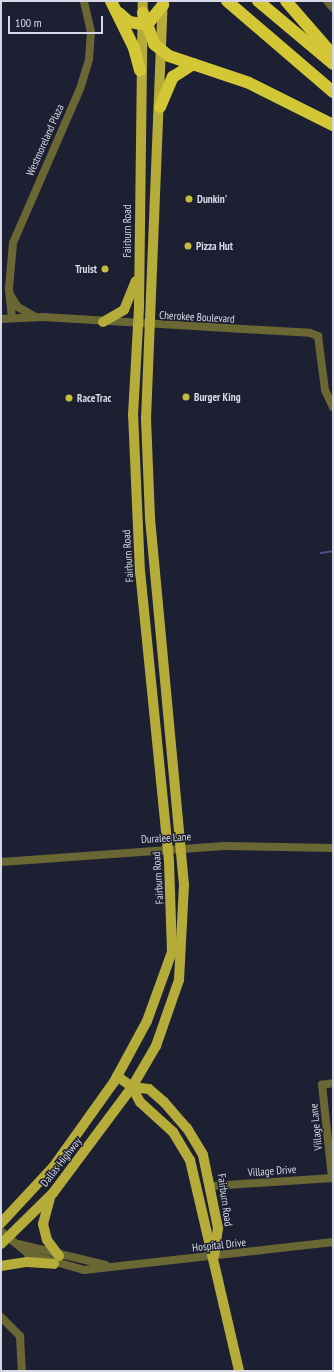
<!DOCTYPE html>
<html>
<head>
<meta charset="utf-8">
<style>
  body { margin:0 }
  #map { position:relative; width:334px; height:1372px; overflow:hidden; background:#1d2032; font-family:"PT Sans Narrow",sans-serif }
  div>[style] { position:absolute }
  .stream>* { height:2px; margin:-1px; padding:0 1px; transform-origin:1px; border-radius:1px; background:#4d5591 }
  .minor>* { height:8px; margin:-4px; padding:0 4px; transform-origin:4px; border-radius:4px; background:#6b6734 }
  .tertiary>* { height:8px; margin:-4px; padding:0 4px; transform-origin:4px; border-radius:4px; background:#6b6734 }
  .primary>* { height:10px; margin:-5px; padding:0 5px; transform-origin:5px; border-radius:5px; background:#b5ac39 }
  .motorway>* { height:12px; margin:-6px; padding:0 6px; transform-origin:6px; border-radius:6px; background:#d3c736 }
  .dots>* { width:11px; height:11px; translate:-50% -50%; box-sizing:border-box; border:2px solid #1d2032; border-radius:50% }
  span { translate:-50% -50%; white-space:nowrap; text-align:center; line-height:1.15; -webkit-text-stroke:3px #1d2032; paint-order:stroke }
  .street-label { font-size:11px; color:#d7dae6 }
  .poi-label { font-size:11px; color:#d7dae6; font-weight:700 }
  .left { translate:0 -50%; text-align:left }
  .right { translate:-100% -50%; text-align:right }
  .frame { position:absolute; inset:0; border:2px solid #d7dae6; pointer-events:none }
  .scale { position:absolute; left:8px; top:16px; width:95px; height:18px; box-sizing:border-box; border:2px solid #d7dae6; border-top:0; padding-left:5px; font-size:12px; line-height:14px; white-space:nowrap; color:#d7dae6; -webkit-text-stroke:3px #1d2032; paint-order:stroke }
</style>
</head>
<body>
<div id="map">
  <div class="stream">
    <i style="left:321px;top:553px;width:12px;rotate:-9deg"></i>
  </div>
  <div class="minor">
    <i style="left:327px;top:1px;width:9px;rotate:49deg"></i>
    <i style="left:11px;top:296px;width:13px;rotate:58deg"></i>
    <i style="left:18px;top:307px;width:20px;rotate:30deg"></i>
    <i style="left:12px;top:318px;width:30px;rotate:-96deg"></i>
    <i style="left:9px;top:288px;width:45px;rotate:-84.9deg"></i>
    <i style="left:13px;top:243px;width:168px;rotate:-66.5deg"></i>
    <i style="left:80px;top:89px;width:31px;rotate:-73deg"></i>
    <i style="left:89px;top:59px;width:27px;rotate:-86deg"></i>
    <i style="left:91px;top:32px;width:32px;rotate:-103deg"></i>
    <i style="left:1px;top:319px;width:42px;rotate:-2.7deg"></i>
    <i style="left:43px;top:317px;width:267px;rotate:3.4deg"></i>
    <i style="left:310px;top:333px;width:9px;rotate:21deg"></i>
    <i style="left:318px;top:336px;width:54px;rotate:82.6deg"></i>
    <i style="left:325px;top:390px;width:19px;rotate:65deg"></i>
    <i style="left:332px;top:1178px;width:94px;rotate:-96.1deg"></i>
    <i style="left:322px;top:1085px;width:11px;rotate:-10deg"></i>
    <i style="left:212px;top:1186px;width:121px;rotate:-3.8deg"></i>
    <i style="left:1px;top:1317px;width:27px;rotate:45deg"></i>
    <i style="left:20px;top:1336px;width:35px;rotate:87deg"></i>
  </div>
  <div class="tertiary">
    <i style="left:1px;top:862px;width:224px;rotate:-4.1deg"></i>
    <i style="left:224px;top:846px;width:109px;rotate:1.1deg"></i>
    <i style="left:1px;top:1231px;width:35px;rotate:40deg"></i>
    <i style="left:28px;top:1254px;width:58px;rotate:15.9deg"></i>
    <i style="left:84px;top:1270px;width:251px;rotate:-6.4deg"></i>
    <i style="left:18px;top:1244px;width:90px;rotate:13.4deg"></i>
  </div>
  <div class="primary">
    <i style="left:103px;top:322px;width:24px;rotate:-30deg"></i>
    <i style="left:124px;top:310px;width:31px;rotate:-68deg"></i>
    <i style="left:117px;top:1076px;width:19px;rotate:36deg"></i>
    <i style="left:132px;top:1087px;width:17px;rotate:62deg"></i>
    <i style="left:140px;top:1102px;width:45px;rotate:42.3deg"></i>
    <i style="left:173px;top:1132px;width:33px;rotate:59deg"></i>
    <i style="left:190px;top:1160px;width:217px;rotate:76.9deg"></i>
    <i style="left:132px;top:1087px;width:17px;rotate:7deg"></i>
    <i style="left:149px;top:1089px;width:20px;rotate:41deg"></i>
    <i style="left:164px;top:1102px;width:35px;rotate:49deg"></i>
    <i style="left:187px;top:1128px;width:31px;rotate:59deg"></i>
    <i style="left:203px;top:1155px;width:75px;rotate:78.4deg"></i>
    <i style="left:218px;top:1228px;width:28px;rotate:98deg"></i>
    <i style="left:50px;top:1198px;width:27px;rotate:105deg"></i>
    <i style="left:43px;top:1224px;width:16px;rotate:76deg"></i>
    <i style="left:47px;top:1240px;width:20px;rotate:53deg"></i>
    <i style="left:1px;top:1223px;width:78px;rotate:-47.1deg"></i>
    <i style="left:54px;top:1166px;width:103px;rotate:-54.5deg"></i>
    <i style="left:114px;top:1082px;width:69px;rotate:-61.6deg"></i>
    <i style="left:147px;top:1021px;width:73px;rotate:-70.1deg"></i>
    <i style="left:172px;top:952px;width:91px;rotate:-91.9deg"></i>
    <i style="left:169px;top:861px;width:289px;rotate:-95.7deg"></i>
    <i style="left:140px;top:573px;width:158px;rotate:-92.5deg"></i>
    <i style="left:133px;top:415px;width:108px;rotate:-86.8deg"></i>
    <i style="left:139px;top:307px;width:306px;rotate:-89.3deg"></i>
    <i style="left:1px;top:1244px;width:73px;rotate:-44.4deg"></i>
    <i style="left:53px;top:1193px;width:132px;rotate:-53.3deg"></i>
    <i style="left:132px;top:1087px;width:48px;rotate:-59.7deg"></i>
    <i style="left:156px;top:1046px;width:70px;rotate:-70.8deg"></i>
    <i style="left:179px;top:980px;width:95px;rotate:-87deg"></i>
    <i style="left:184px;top:885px;width:369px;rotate:-95.3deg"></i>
    <i style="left:150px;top:518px;width:99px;rotate:-92.3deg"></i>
    <i style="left:146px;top:419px;width:418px;rotate:-87.7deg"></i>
    <i style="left:1px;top:1266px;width:26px;rotate:-9deg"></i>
    <i style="left:27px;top:1262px;width:27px;rotate:4deg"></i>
  </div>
  <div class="motorway">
    <i style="left:111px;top:1px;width:52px;rotate:63.9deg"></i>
    <i style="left:134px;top:48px;width:23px;rotate:75deg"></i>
    <i style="left:227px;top:1px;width:140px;rotate:40.6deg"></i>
    <i style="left:258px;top:1px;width:98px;rotate:40deg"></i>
    <i style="left:286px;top:1px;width:72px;rotate:49deg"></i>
    <i style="left:119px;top:13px;width:13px;rotate:42deg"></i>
    <i style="left:129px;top:22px;width:13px;rotate:9deg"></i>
    <i style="left:142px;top:24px;width:9px;rotate:-21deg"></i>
    <i style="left:150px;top:21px;width:21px;rotate:-51deg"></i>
    <i style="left:143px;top:13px;width:33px;rotate:70deg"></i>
    <i style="left:154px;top:44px;width:19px;rotate:39deg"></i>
    <i style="left:169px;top:56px;width:84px;rotate:18.6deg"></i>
    <i style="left:249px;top:83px;width:94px;rotate:26.6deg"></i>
    <i style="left:160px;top:107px;width:33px;rotate:-67deg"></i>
    <i style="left:173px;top:77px;width:24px;rotate:-33deg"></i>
  </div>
  <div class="dots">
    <i style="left:189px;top:199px;background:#c6bc3c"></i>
    <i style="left:188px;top:246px;background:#c6bc3c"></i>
    <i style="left:105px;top:269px;background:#c6bc3c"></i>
    <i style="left:186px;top:397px;background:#c6bc3c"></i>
    <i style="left:69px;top:398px;background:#c6bc3c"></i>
  </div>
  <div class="street-label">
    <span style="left:45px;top:140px;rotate:-66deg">Westmoreland Plaza</span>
    <span style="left:127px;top:231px;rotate:-90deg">Fairburn Road</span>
    <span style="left:197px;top:317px;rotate:3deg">Cherokee Boulevard</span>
    <span style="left:128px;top:556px;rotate:-94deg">Fairburn Road</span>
    <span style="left:166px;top:838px;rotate:-3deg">Duralee Lane</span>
    <span style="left:158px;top:878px;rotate:-94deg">Fairburn Road</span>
    <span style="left:316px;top:1127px;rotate:-96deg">Village Lane</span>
    <span style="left:61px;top:1162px;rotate:-52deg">Dallas Highway</span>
    <span style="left:272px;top:1171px;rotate:-4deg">Village Drive</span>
    <span style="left:225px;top:1200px;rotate:82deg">Fairburn Road</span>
    <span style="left:219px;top:1245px;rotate:-6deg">Hospital Drive</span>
  </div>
  <div class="poi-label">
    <span class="left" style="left:197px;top:199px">Dunkin'</span>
    <span class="left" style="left:196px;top:246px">Pizza Hut</span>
    <span class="right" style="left:97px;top:269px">Truist</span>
    <span class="left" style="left:194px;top:397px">Burger King</span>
    <span class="left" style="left:77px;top:398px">RaceTrac</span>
  </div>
  <div class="frame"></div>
  <div class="scale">100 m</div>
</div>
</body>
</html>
